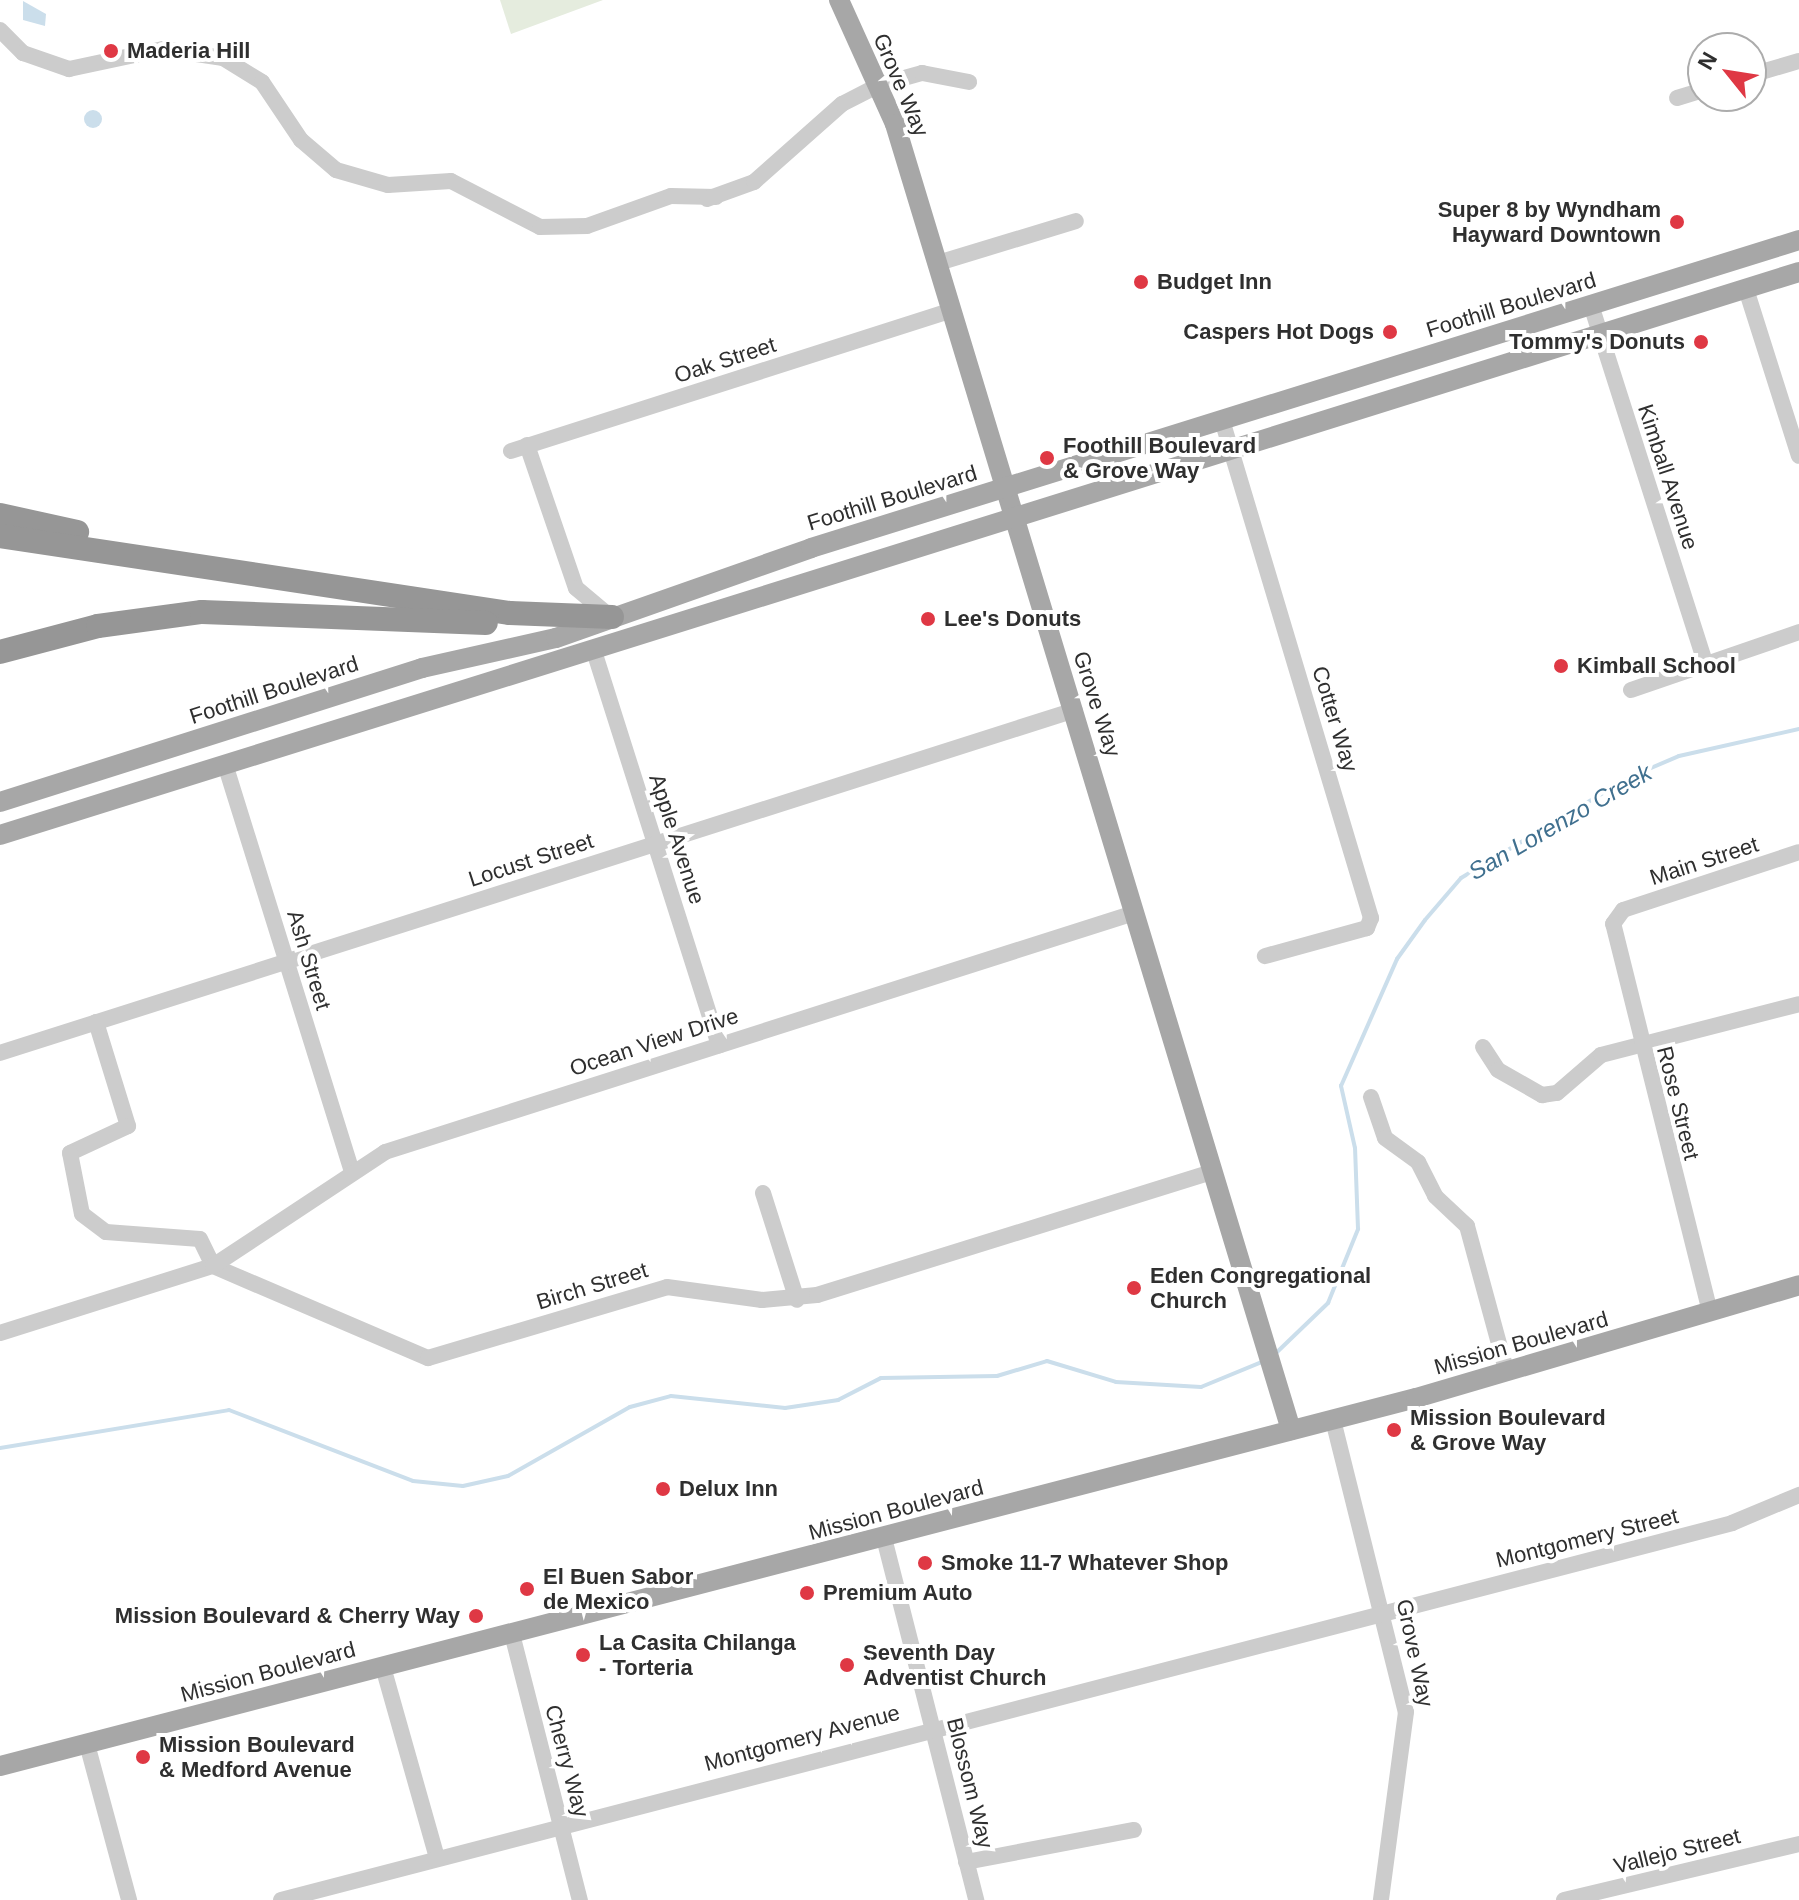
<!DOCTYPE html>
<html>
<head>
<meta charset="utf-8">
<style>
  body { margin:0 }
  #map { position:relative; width:1799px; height:1900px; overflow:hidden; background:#fff; font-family:Helvetica,sans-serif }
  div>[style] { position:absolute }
  .green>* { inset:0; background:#e5ecde }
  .water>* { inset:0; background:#cbdeeb }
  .round { border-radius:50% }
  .stream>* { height:4px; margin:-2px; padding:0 2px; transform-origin:2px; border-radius:2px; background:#cbdeeb }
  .minor>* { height:16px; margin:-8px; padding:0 8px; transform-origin:8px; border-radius:8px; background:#ccc }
  .major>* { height:20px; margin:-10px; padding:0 10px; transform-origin:10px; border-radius:10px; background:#a7a7a7 }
  .highway>* { height:24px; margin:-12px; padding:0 12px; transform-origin:12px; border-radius:12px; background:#969696 }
  .dots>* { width:22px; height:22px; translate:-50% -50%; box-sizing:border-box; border:4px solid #fff; border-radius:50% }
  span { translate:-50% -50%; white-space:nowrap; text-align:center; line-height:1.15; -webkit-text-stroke:8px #fff; paint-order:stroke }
  .poi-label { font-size:22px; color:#2f2f2f; font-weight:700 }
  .left { translate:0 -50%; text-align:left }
  .right { translate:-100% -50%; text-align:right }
  .street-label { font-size:22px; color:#2f2f2f }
  .water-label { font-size:24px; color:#40708f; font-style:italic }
  .north { position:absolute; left:1687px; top:32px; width:80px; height:80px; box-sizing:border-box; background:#fff; border:2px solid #acacac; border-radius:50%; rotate:300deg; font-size:22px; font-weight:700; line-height:32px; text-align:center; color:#2f2f2f }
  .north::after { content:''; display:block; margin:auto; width:28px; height:36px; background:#df3844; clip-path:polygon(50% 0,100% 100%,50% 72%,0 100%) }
</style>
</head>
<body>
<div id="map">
  <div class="green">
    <i style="clip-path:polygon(500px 0,603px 0,511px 34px)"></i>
  </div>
  <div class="water">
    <i style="clip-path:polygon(23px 1px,46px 14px,45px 26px,23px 20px)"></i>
    <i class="round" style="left:84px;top:110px;width:18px;height:18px"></i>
  </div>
  <div class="stream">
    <i style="left:1275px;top:1354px;width:74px;rotate:-43.9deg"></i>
    <i style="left:1328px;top:1303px;width:80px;rotate:-67.9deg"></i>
    <i style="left:1358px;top:1229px;width:81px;rotate:-92.1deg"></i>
    <i style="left:1355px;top:1148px;width:64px;rotate:-102.7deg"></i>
    <i style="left:1341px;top:1086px;width:139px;rotate:-66.2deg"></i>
    <i style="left:1397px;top:959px;width:48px;rotate:-54.3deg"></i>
    <i style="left:1425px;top:920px;width:55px;rotate:-49.4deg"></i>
    <i style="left:1461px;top:878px;width:197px;rotate:-30.9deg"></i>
    <i style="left:1630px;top:777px;width:53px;rotate:-23.2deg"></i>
    <i style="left:1679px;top:756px;width:123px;rotate:-12.7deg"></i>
    <i style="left:0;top:1448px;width:232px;rotate:-9.4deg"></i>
    <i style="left:229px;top:1410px;width:197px;rotate:21.1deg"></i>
    <i style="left:413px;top:1481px;width:50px;rotate:5.7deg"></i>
    <i style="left:463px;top:1486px;width:46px;rotate:-12.5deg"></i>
    <i style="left:508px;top:1476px;width:140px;rotate:-29.5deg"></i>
    <i style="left:630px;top:1407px;width:42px;rotate:-15deg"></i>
    <i style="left:671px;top:1396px;width:115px;rotate:6deg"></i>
    <i style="left:785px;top:1408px;width:54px;rotate:-8.6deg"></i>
    <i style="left:838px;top:1400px;width:48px;rotate:-27.1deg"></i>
    <i style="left:881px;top:1378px;width:116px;rotate:-1deg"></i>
    <i style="left:997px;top:1376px;width:52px;rotate:-16.7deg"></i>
    <i style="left:1047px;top:1361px;width:72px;rotate:16.9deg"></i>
    <i style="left:1116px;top:1382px;width:85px;rotate:3.4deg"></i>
    <i style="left:1201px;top:1387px;width:68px;rotate:-22.4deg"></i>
  </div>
  <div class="minor">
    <i style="left:0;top:30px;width:33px;rotate:45deg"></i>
    <i style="left:23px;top:53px;width:49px;rotate:19.2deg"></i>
    <i style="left:69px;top:69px;width:96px;rotate:-12deg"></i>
    <i style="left:163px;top:49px;width:61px;rotate:8.5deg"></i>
    <i style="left:223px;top:58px;width:46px;rotate:31.6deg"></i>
    <i style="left:262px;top:82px;width:70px;rotate:56.1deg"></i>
    <i style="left:301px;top:140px;width:46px;rotate:40.6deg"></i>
    <i style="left:336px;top:170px;width:54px;rotate:16.1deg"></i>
    <i style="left:388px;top:185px;width:63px;rotate:-3.6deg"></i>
    <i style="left:451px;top:181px;width:100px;rotate:27.3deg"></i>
    <i style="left:540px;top:227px;width:47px;rotate:-1.2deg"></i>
    <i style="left:587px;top:226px;width:89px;rotate:-19.7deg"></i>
    <i style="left:671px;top:196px;width:45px;rotate:1.3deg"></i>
    <i style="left:1751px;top:75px;width:50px;rotate:-16.3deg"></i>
    <i style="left:1677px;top:98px;width:27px;rotate:-17deg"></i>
    <i style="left:707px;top:199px;width:50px;rotate:-19.9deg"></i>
    <i style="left:754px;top:182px;width:118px;rotate:-41.6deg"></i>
    <i style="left:842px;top:104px;width:42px;rotate:-27.2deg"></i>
    <i style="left:879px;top:85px;width:45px;rotate:-15.6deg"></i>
    <i style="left:922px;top:73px;width:48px;rotate:10.8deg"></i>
    <i style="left:938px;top:263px;width:144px;rotate:-16.9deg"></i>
    <i style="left:1746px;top:289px;width:175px;rotate:72.4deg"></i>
    <i style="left:1591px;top:305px;width:375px;rotate:72.3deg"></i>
    <i style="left:1222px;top:420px;width:520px;rotate:73.34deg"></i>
    <i style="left:1371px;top:918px;width:11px;rotate:112deg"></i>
    <i style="left:1367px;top:928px;width:106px;rotate:164.6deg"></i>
    <i style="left:527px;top:445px;width:151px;rotate:71.1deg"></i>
    <i style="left:576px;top:588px;width:40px;rotate:40deg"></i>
    <i style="left:511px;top:451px;width:463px;rotate:-17.7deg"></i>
    <i style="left:593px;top:648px;width:417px;rotate:72.4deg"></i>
    <i style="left:1631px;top:690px;width:178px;rotate:-19deg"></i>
    <i style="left:225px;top:764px;width:424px;rotate:72.7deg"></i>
    <i style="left:96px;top:1022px;width:109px;rotate:72.9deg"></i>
    <i style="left:128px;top:1126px;width:64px;rotate:155deg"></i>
    <i style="left:70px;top:1153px;width:62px;rotate:78.9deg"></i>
    <i style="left:82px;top:1214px;width:30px;rotate:37deg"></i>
    <i style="left:106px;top:1232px;width:94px;rotate:4.3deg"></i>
    <i style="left:200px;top:1239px;width:30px;rotate:64deg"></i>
    <i style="left:1483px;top:1047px;width:27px;rotate:57deg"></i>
    <i style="left:1498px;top:1070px;width:51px;rotate:29.6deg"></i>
    <i style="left:1542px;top:1095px;width:15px;rotate:-8deg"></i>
    <i style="left:1557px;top:1093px;width:58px;rotate:-40.8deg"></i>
    <i style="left:1601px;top:1055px;width:204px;rotate:-14.4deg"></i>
    <i style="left:0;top:1053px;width:1128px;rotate:-17.7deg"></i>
    <i style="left:1371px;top:1097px;width:43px;rotate:71.1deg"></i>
    <i style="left:1385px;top:1138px;width:41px;rotate:36deg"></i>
    <i style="left:1418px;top:1162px;width:38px;rotate:63deg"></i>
    <i style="left:1435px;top:1196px;width:44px;rotate:43.2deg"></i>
    <i style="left:1467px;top:1226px;width:152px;rotate:74.8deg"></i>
    <i style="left:763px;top:1193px;width:112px;rotate:72.4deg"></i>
    <i style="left:213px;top:1266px;width:234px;rotate:23.2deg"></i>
    <i style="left:428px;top:1358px;width:249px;rotate:-16.5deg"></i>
    <i style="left:667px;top:1287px;width:96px;rotate:7.8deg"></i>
    <i style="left:762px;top:1300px;width:55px;rotate:-5.2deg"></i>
    <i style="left:817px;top:1295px;width:413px;rotate:-17.3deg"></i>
    <i style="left:1709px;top:1308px;width:396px;rotate:-104deg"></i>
    <i style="left:1613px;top:924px;width:17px;rotate:-54deg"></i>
    <i style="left:1623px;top:910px;width:185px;rotate:-18.2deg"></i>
    <i style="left:0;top:1333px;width:223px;rotate:-17.5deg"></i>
    <i style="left:213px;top:1266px;width:206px;rotate:-33.5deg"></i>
    <i style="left:385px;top:1152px;width:786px;rotate:-17.7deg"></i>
    <i style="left:1333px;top:1420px;width:301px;rotate:76deg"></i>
    <i style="left:1406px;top:1712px;width:190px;rotate:97.6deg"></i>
    <i style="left:884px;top:1538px;width:374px;rotate:75.7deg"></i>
    <i style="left:512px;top:1634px;width:275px;rotate:75.7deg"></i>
    <i style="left:383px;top:1667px;width:198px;rotate:74.2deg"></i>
    <i style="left:87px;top:1744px;width:162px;rotate:74.9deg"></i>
    <i style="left:966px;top:1862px;width:171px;rotate:-10.8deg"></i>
    <i style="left:281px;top:1900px;width:1499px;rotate:-14.56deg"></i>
    <i style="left:1732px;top:1523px;width:73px;rotate:-22.7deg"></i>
    <i style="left:1564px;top:1900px;width:242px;rotate:-13.4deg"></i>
  </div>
  <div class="major">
    <i style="left:839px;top:0;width:136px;rotate:65.7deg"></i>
    <i style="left:895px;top:124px;width:1365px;rotate:73.13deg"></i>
    <i style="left:0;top:802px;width:443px;rotate:-17.6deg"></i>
    <i style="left:422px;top:668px;width:137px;rotate:-12.6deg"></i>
    <i style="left:556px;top:638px;width:270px;rotate:-19.4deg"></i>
    <i style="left:811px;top:548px;width:1035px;rotate:-17.31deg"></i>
    <i style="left:0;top:835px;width:1885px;rotate:-17.38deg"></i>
    <i style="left:0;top:1766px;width:1463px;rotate:-14.57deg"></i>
    <i style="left:1416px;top:1398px;width:399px;rotate:-16.4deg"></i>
  </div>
  <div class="highway">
    <i style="left:0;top:515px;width:79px;rotate:12.4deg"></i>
    <i style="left:0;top:536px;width:516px;rotate:8.59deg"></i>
    <i style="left:510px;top:613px;width:102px;rotate:2.2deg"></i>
    <i style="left:0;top:652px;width:101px;rotate:-14.9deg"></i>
    <i style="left:98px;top:626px;width:105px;rotate:-7.7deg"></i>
    <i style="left:202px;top:612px;width:284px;rotate:2.2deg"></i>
  </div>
  <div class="dots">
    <i style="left:111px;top:51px;background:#df3844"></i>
    <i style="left:1677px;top:222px;background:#df3844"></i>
    <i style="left:1141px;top:282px;background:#df3844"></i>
    <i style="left:1390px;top:332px;background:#df3844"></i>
    <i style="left:1701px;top:342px;background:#df3844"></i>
    <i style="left:1047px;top:458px;background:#df3844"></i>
    <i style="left:928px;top:619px;background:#df3844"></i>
    <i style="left:1561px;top:666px;background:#df3844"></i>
    <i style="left:1134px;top:1288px;background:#df3844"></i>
    <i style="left:1394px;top:1430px;background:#df3844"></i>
    <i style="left:663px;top:1489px;background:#df3844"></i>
    <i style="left:925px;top:1563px;background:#df3844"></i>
    <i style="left:527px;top:1589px;background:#df3844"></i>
    <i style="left:807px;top:1593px;background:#df3844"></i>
    <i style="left:476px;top:1616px;background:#df3844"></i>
    <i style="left:583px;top:1655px;background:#df3844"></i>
    <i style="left:847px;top:1665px;background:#df3844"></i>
    <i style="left:143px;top:1757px;background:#df3844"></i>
  </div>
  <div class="poi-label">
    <span class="left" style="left:127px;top:51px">Maderia Hill</span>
    <span class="right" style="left:1661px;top:222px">Super 8 by Wyndham<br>Hayward Downtown</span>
    <span class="left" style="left:1157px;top:282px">Budget Inn</span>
    <span class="right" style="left:1374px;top:332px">Caspers Hot Dogs</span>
    <span class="right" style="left:1685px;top:342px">Tommy's Donuts</span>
    <span class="left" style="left:1063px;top:458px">Foothill Boulevard<br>&amp; Grove Way</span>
    <span class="left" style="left:944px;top:619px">Lee's Donuts</span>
    <span class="left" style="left:1577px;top:666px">Kimball School</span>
    <span class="left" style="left:1150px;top:1288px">Eden Congregational<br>Church</span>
    <span class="left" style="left:1410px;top:1430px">Mission Boulevard<br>&amp; Grove Way</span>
    <span class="left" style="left:679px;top:1489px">Delux Inn</span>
    <span class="left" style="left:941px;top:1563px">Smoke 11-7 Whatever Shop</span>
    <span class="left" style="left:543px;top:1589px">El Buen Sabor<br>de Mexico</span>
    <span class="left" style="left:823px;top:1593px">Premium Auto</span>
    <span class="right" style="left:460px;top:1616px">Mission Boulevard &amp; Cherry Way</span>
    <span class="left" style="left:599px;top:1655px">La Casita Chilanga<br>- Torteria</span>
    <span class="left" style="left:863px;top:1665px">Seventh Day<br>Adventist Church</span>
    <span class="left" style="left:159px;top:1757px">Mission Boulevard<br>&amp; Medford Avenue</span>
  </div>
  <div class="street-label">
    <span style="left:901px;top:85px;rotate:67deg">Grove Way</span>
    <span style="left:1511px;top:305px;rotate:-17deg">Foothill Boulevard</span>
    <span style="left:725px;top:360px;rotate:-18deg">Oak Street</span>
    <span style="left:1668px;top:477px;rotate:72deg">Kimball Avenue</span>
    <span style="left:892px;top:498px;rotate:-17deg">Foothill Boulevard</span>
    <span style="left:274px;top:690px;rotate:-18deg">Foothill Boulevard</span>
    <span style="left:1097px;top:704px;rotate:72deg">Grove Way</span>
    <span style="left:1335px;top:719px;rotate:73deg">Cotter Way</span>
    <span style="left:677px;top:839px;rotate:72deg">Apple Avenue</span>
    <span style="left:531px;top:860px;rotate:-18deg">Locust Street</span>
    <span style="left:1704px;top:861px;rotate:-18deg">Main Street</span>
    <span style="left:309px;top:960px;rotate:73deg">Ash Street</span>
    <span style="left:654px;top:1042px;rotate:-18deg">Ocean View Drive</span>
    <span style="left:1678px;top:1103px;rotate:76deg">Rose Street</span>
    <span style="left:592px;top:1286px;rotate:-17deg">Birch Street</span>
    <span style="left:1521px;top:1343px;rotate:-16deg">Mission Boulevard</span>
    <span style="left:896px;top:1510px;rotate:-15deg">Mission Boulevard</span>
    <span style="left:1587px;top:1538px;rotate:-14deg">Montgomery Street</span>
    <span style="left:1415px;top:1653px;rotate:78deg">Grove Way</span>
    <span style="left:268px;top:1672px;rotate:-15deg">Mission Boulevard</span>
    <span style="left:802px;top:1738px;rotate:-15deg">Montgomery Avenue</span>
    <span style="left:567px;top:1761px;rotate:75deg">Cherry Way</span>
    <span style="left:970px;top:1783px;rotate:76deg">Blossom Way</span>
    <span style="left:1677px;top:1851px;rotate:-14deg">Vallejo Street</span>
  </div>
  <div class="water-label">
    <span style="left:1560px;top:822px;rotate:-30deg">San Lorenzo Creek</span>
  </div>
  <div class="north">N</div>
</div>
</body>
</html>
